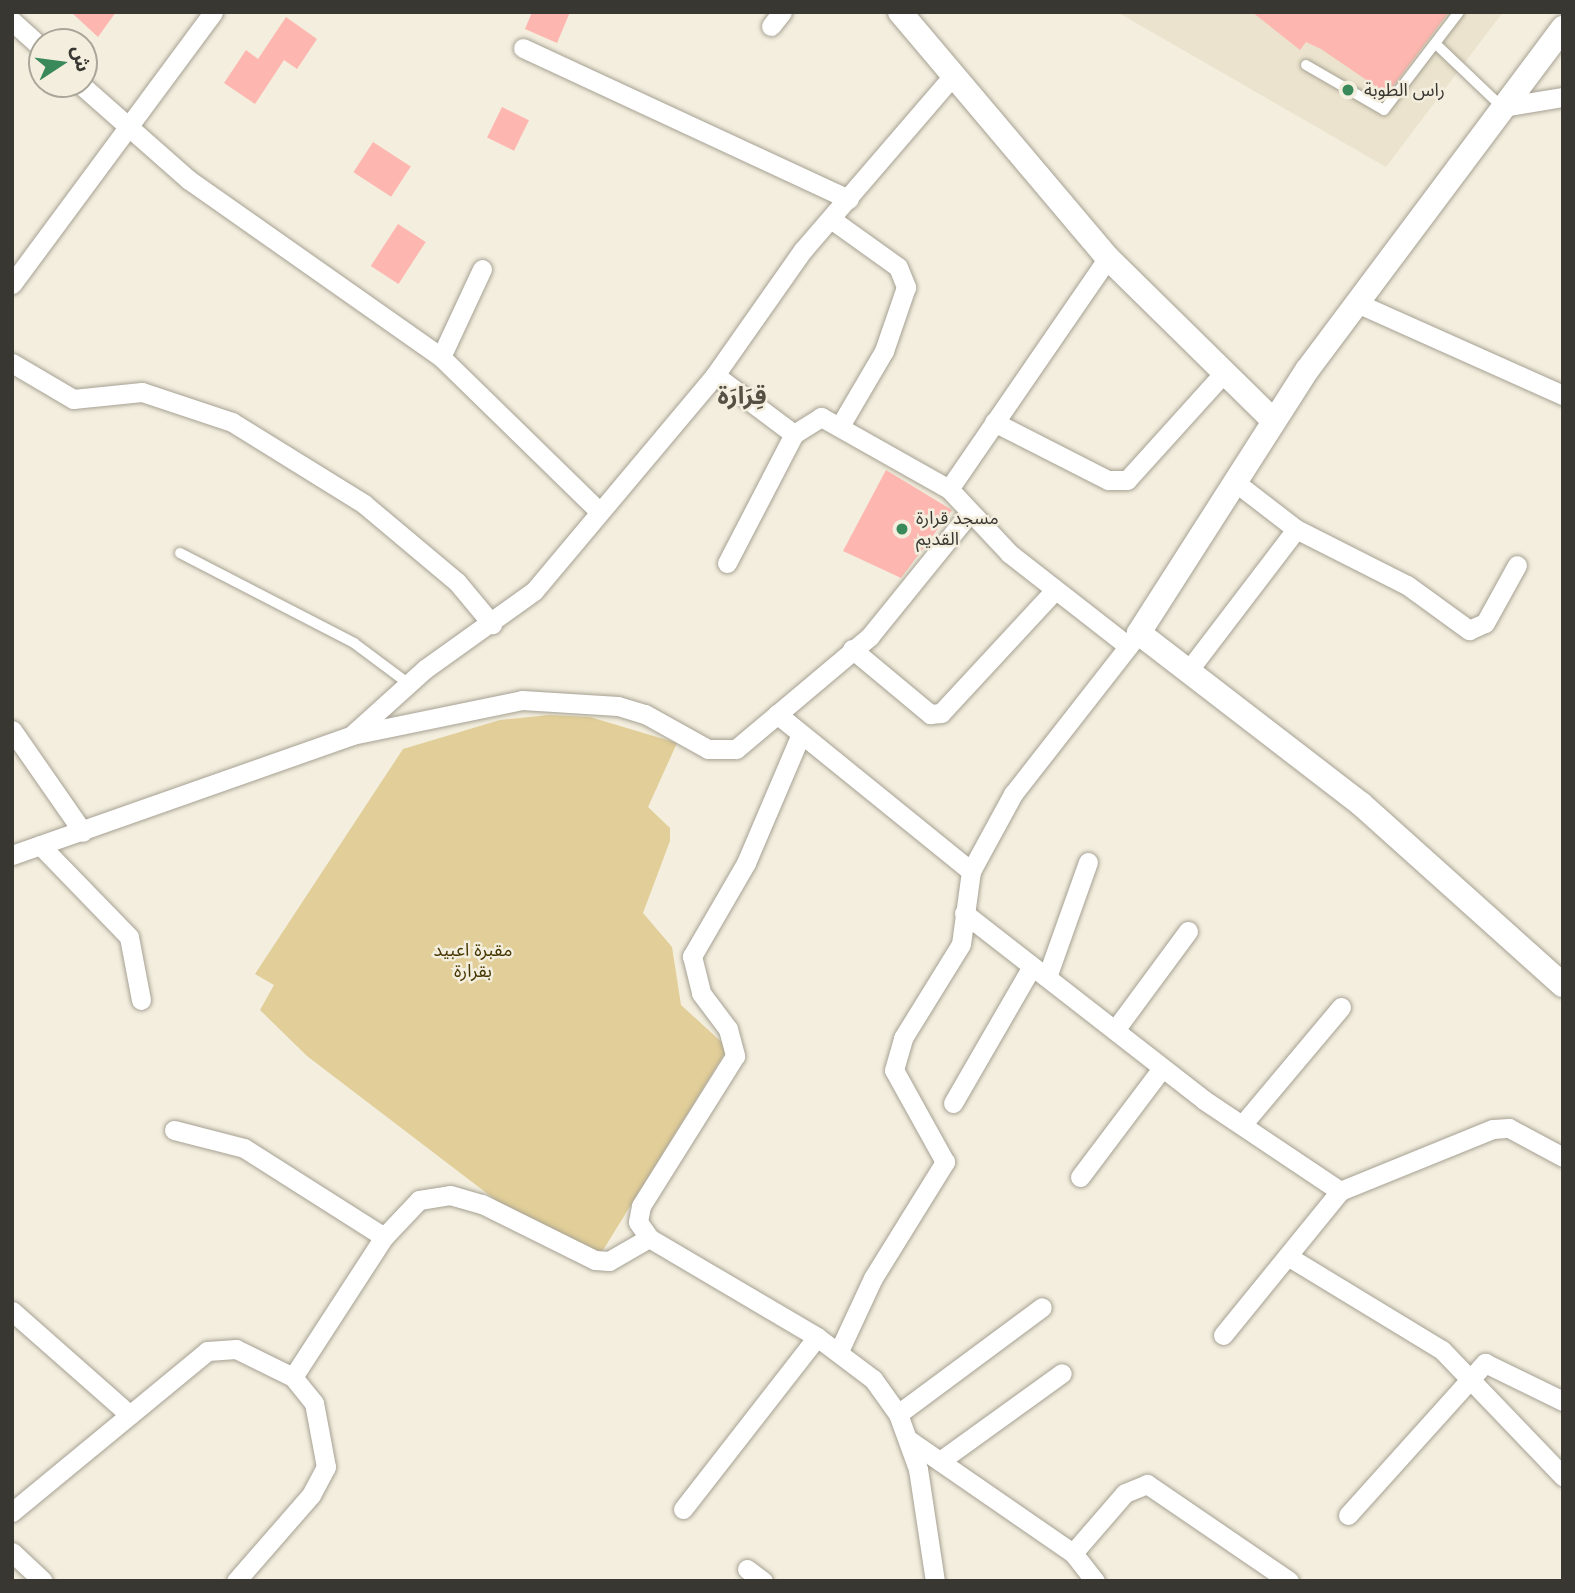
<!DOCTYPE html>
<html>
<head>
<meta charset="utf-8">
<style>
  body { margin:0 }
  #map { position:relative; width:1575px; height:1593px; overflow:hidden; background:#f3eede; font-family:"PT Sans","Noto Sans Arabic",sans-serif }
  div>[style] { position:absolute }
  .built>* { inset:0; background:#ebe3cd }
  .green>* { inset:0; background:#e1ce98 }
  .building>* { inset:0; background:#feb7b0; transform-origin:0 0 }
  .roads { filter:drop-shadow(0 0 2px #a6a193) drop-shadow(0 0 2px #a6a193) }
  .service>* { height:10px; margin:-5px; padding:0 5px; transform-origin:5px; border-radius:5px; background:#fff }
  .minor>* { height:19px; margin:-9.5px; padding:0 9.5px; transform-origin:9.5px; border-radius:9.5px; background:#fff }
  .tertiary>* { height:24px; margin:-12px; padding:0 12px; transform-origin:12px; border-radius:12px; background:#fff }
  .dots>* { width:19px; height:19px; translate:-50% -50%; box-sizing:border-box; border:4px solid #f3eede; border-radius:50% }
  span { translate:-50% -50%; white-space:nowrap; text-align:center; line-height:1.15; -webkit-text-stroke:5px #f3eede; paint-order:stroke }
  .poi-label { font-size:18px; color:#393731 }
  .left { translate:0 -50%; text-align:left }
  .park-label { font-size:18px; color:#463702 }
  .district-label { font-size:24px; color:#555043; font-weight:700 }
  .frame { position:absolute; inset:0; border:14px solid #393731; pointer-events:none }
  .north { position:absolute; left:28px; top:28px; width:70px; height:70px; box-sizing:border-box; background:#f3eede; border:2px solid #a9a599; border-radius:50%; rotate:77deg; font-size:19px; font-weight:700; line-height:28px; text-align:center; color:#393731 }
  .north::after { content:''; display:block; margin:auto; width:24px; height:32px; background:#3a895a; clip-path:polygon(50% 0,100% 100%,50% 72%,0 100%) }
</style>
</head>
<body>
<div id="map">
  <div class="built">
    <i style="clip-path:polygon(1117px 12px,1503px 12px,1386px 167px)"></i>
  </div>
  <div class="green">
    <i style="clip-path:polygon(549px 715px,590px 717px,677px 743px,648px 807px,670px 828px,670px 841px,643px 913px,672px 947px,681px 1005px,728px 1048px,600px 1255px,497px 1201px,307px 1056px,260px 1010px,274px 985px,255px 974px,403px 749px,500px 720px)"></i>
  </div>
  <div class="building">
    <i style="clip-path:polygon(71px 12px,116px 12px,98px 37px)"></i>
    <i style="clip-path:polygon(532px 12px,570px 12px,557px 43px,525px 29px)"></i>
    <i style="clip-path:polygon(1252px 12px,1449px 12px,1387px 94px,1321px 49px,1306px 42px,1300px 50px)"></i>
    <i style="clip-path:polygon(286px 17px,317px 39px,297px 69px,284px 60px,255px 104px,224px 83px,246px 50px,258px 59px)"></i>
    <i style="left:502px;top:107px;width:30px;height:34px;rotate:26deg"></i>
    <i style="left:373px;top:142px;width:45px;height:36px;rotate:33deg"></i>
    <i style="left:398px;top:224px;width:33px;height:50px;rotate:33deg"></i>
    <i style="clip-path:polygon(886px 470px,952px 510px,901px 578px,843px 551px)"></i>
  </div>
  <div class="roads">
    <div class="service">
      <i style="left:1439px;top:47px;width:87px;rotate:43.6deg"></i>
      <i style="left:1306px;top:65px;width:90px;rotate:30deg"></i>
      <i style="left:1384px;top:110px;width:123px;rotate:-52.6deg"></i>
      <i style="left:180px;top:553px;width:196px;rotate:27.3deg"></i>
      <i style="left:354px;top:643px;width:69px;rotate:36.7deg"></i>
    </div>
    <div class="minor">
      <i style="left:12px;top:21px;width:40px;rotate:42deg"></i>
      <i style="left:771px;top:26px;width:18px;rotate:-52deg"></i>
      <i style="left:523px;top:48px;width:359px;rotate:24.9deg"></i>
      <i style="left:80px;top:84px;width:145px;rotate:41.4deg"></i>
      <i style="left:189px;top:180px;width:308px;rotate:35.1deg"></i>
      <i style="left:441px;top:357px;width:219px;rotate:44.3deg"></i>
      <i style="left:1502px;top:107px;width:62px;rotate:-9.3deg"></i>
      <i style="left:831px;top:219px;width:82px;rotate:35.6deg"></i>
      <i style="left:898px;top:267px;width:22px;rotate:68deg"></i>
      <i style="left:906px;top:287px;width:68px;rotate:109deg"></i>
      <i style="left:884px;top:351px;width:87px;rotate:120.4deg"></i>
      <i style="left:12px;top:284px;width:338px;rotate:-53.5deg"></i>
      <i style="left:1357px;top:303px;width:226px;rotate:24.1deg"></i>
      <i style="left:441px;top:357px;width:97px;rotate:-65deg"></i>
      <i style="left:12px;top:363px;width:71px;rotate:30.5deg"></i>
      <i style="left:73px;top:399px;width:69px;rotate:-5.8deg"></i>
      <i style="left:142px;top:392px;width:95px;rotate:18.4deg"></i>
      <i style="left:232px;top:422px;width:155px;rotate:31.8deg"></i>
      <i style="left:364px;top:504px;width:121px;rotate:40deg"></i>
      <i style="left:457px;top:582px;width:55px;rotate:50.2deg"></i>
      <i style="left:715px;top:375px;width:99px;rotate:36.8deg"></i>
      <i style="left:994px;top:422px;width:128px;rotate:27deg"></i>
      <i style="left:1108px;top:480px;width:19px"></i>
      <i style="left:1127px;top:480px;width:142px;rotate:-47.9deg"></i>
      <i style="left:1235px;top:482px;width:77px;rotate:37.6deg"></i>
      <i style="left:1296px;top:529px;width:124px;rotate:26.8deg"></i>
      <i style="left:1407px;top:585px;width:77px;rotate:36deg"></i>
      <i style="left:1469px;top:630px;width:17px;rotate:-24deg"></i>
      <i style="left:1485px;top:623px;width:66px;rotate:-61.1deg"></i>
      <i style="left:949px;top:489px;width:280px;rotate:-55.5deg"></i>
      <i style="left:727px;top:563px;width:145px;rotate:-62.6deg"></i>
      <i style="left:794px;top:434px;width:32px;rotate:-32deg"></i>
      <i style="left:821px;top:417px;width:147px;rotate:29.4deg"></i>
      <i style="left:949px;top:489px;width:88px;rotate:46.8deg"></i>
      <i style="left:1009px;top:553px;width:151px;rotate:38deg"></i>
      <i style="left:852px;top:649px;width:102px;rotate:39.8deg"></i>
      <i style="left:930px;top:714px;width:11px;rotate:-5deg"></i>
      <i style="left:941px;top:713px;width:166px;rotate:-47.2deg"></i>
      <i style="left:1188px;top:671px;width:178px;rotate:-52.7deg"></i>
      <i style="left:777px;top:714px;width:250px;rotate:39deg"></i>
      <i style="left:12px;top:730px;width:124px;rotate:55.2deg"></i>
      <i style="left:353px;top:734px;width:97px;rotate:-42.1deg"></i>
      <i style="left:425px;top:669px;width:134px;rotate:-35.6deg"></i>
      <i style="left:534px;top:591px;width:282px;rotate:-50deg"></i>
      <i style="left:715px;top:375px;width:153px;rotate:-54.9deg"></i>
      <i style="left:803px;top:250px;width:227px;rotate:-49.3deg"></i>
      <i style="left:801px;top:734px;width:140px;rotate:113.1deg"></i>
      <i style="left:746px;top:863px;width:108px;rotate:120.1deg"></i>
      <i style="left:692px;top:956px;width:38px;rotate:76deg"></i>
      <i style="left:701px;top:993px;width:45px;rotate:53.1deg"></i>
      <i style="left:728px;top:1029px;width:28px;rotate:75deg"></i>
      <i style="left:735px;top:1056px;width:177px;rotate:122.1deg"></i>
      <i style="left:641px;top:1206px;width:16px;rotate:101deg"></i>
      <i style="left:638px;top:1222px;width:19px;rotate:55deg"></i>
      <i style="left:649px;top:1238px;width:195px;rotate:30.5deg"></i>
      <i style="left:817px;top:1337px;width:70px;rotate:36.9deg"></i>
      <i style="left:873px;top:1379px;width:43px;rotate:54.5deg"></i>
      <i style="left:898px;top:1414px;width:59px;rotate:70deg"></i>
      <i style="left:918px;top:1469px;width:113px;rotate:81.4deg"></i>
      <i style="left:40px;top:845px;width:128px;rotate:45.9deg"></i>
      <i style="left:129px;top:937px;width:64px;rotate:79.2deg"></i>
      <i style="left:12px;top:855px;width:361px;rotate:-19.4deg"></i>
      <i style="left:352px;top:735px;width:174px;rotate:-11.6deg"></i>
      <i style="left:522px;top:700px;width:96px;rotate:3.6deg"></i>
      <i style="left:618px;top:706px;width:28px;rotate:17deg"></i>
      <i style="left:645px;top:714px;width:72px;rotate:29.1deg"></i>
      <i style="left:708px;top:749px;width:28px"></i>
      <i style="left:736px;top:749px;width:175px;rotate:-40.1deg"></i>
      <i style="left:870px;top:636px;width:156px;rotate:-51deg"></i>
      <i style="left:964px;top:913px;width:304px;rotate:37.9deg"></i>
      <i style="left:1204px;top:1100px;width:164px;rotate:33.8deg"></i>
      <i style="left:1047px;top:977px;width:122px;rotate:-70.4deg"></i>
      <i style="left:1115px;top:1030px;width:123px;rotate:-53.6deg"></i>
      <i style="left:953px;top:1103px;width:158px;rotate:-60deg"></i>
      <i style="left:1242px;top:1125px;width:154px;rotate:-50deg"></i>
      <i style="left:174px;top:1130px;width:72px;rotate:14.4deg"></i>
      <i style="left:244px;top:1148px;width:166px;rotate:32.4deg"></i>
      <i style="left:1080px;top:1177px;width:136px;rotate:-53deg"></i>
      <i style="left:1289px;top:1257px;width:179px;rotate:31.3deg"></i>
      <i style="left:1442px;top:1350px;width:175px;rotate:46.2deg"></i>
      <i style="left:12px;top:1311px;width:157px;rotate:41.4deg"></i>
      <i style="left:1223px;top:1335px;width:186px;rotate:-50.9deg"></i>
      <i style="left:1340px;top:1191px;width:165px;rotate:-22.1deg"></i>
      <i style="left:1493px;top:1129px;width:16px;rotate:-4deg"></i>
      <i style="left:1509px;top:1128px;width:61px;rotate:28.2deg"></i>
      <i style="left:839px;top:1351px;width:81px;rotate:-65deg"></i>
      <i style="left:873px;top:1278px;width:137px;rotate:-58.2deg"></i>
      <i style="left:945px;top:1162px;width:105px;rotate:-119deg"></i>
      <i style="left:894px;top:1070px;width:33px;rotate:-74deg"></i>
      <i style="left:903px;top:1038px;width:110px;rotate:-58.3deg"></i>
      <i style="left:961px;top:944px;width:74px;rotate:-82.2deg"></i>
      <i style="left:971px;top:871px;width:88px;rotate:-61.4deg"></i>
      <i style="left:1013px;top:794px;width:204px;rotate:-52deg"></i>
      <i style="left:898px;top:1414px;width:179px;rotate:-36.6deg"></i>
      <i style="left:909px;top:1440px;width:199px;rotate:34.6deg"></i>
      <i style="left:1073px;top:1553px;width:36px;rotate:52deg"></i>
      <i style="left:940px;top:1461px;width:150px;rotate:-35.8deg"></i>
      <i style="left:683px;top:1509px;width:218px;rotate:-52.1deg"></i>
      <i style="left:12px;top:1512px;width:253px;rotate:-39.5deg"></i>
      <i style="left:207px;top:1351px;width:29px;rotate:-4deg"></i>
      <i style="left:236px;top:1349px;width:64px;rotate:26.2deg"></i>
      <i style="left:1348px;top:1515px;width:205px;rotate:-48deg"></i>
      <i style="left:1485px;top:1363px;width:87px;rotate:26deg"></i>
      <i style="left:12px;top:1552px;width:42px;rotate:43.1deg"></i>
      <i style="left:1073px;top:1553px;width:79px;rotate:-49.1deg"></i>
      <i style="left:1125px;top:1493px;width:24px;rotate:-22deg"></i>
      <i style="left:1147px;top:1484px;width:172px;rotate:34.3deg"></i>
      <i style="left:747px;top:1569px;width:20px;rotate:37deg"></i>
      <i style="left:236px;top:1581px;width:114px;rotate:-48.9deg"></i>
      <i style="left:311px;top:1495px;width:32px;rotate:-62deg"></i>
      <i style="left:326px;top:1467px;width:65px;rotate:-100.6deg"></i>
      <i style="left:314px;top:1403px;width:33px;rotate:-129deg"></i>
      <i style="left:293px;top:1377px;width:167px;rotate:-57deg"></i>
      <i style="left:384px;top:1237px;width:51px;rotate:-46.6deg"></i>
      <i style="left:419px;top:1200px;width:31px;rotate:-9deg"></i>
      <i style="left:450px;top:1195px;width:33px;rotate:16deg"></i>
      <i style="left:482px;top:1204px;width:126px;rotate:26.4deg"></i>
      <i style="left:595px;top:1260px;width:14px;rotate:4deg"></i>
      <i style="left:609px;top:1261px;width:46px;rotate:-29.9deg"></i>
    </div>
    <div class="tertiary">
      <i style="left:900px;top:12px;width:322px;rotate:49.8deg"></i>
      <i style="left:1108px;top:258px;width:230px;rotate:44.5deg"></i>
      <i style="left:1563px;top:28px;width:427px;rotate:126.8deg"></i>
      <i style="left:1307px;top:370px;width:312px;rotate:122.6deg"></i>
      <i style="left:1139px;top:633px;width:280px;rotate:37.6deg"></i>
      <i style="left:1361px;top:804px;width:271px;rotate:41.9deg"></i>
    </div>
  </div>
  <div class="dots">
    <i style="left:1348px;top:90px;background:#3a895a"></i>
    <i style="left:902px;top:529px;background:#3a895a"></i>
  </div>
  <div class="poi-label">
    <span class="left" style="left:1364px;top:90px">راس الطوبة</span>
    <span class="left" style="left:916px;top:529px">مسجد قرارة<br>القديم</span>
  </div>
  <div class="park-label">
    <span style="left:473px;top:961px">مقبرة اعبيد<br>بقرارة</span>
  </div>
  <div class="district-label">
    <span style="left:742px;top:396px">قِرَارَة</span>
  </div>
  <div class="frame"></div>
  <div class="north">ش</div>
</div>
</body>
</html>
